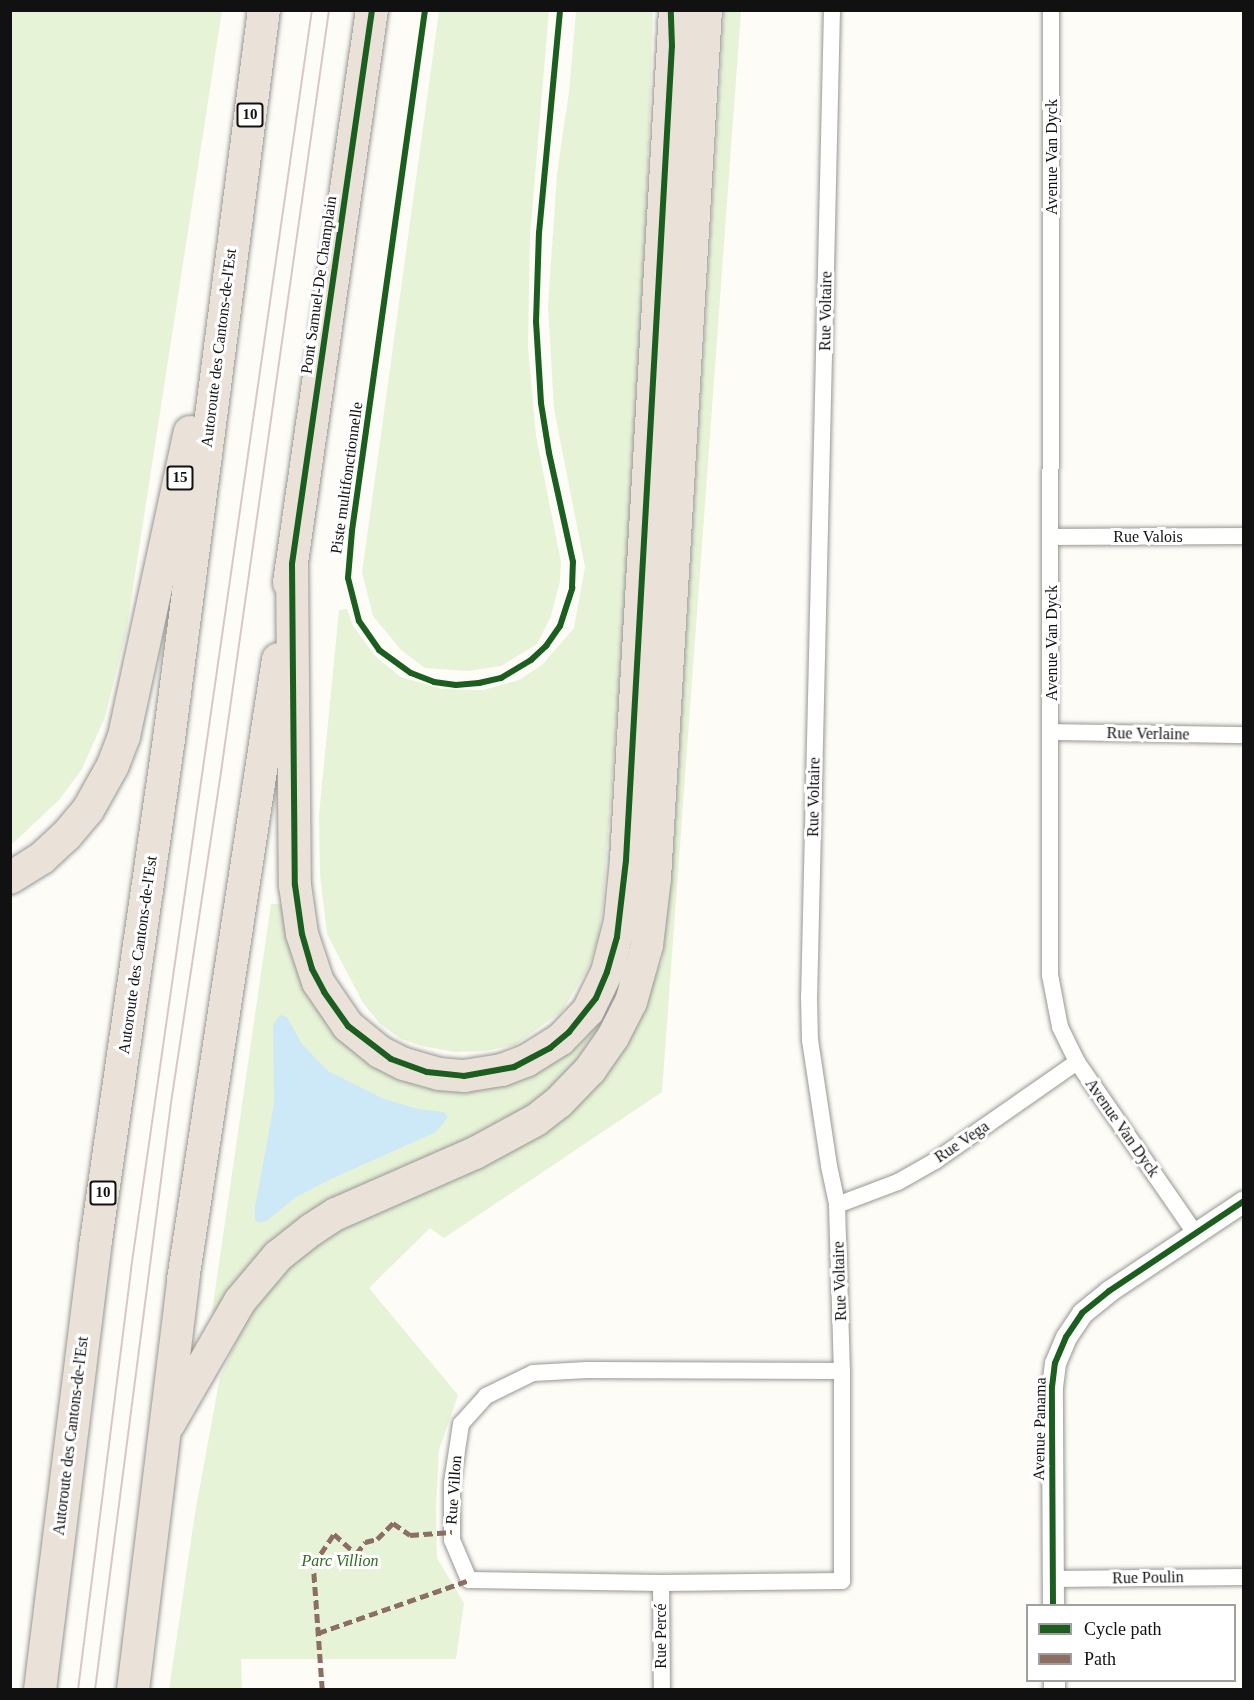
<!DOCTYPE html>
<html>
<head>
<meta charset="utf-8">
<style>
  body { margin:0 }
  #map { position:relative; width:1254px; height:1700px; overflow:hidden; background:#fdfcf7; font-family:"Times New Roman",serif }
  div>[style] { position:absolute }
  .green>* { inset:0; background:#e7f3d7 }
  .water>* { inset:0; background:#cde8f7 }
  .roads { filter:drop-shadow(0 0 2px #979795) drop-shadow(0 0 2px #979795) }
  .minor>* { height:16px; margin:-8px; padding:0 8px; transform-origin:8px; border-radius:8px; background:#fffffe }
  .tertiary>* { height:21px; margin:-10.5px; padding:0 10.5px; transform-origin:10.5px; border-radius:10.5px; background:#fffffe }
  .motorway>* { height:32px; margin:-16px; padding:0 16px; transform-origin:16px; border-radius:16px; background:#eae1d8 }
  .tram>* { height:1.5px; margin:-0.75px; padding:0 0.75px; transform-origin:0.75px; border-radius:0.75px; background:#d9c6c7 }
  .quiet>* { height:4.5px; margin-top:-2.25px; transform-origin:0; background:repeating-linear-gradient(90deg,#8d6e63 0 9px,transparent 0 13.5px) }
  .cycleway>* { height:6px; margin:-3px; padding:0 3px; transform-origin:3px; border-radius:3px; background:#1b5e20 }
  span { translate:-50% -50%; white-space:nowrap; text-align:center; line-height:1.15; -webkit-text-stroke:6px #fff; paint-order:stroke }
  .shield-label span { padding:2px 4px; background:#fff; border:2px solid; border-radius:4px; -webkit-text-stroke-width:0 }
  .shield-label { font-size:15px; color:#111; font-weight:700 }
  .street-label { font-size:16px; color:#111 }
  .park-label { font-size:16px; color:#2f6b1f; font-style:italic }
  .frame { position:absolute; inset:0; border:12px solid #111; pointer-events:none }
  .legend { position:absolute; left:1026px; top:1604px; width:210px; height:78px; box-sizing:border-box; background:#fff; border:2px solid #a0a0a0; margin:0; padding:8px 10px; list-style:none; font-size:18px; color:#111 }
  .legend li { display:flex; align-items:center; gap:12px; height:30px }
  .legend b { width:30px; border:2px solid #a0a0a0 }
</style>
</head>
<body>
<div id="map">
  <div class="green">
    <i style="clip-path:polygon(11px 10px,222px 11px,126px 633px,105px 717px,82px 769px,59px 800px,11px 845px)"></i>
    <i style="clip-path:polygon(439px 11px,549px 11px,530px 236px,528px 347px,536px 436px,561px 562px,560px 581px,551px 616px,537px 644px,501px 666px,468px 671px,425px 668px,401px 650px,373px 616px,362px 573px)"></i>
    <i style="clip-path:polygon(576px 11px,653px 11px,646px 221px,624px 622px,603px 902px,598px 937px,588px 968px,562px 1011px,515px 1045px,485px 1051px,455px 1052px,422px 1046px,401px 1039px,380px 1024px,363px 1003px,327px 934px,320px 875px,319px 815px,339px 610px,347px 609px,353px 626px,376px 657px,401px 677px,442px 689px,483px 690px,519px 680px,542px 665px,574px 628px,585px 567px,554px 409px,548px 306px,557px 173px,569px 92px)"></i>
    <i style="clip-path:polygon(724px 11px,741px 11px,662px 1092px,444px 1238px,430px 1228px,369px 1288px,458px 1395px,439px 1450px,436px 1509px,437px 1558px,464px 1603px,456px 1659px,241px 1659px,242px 1689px,169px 1690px,195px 1513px,220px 1377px,250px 1313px,287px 1269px,336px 1228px,560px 1117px,609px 1071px,662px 961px,672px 870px)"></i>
    <i style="clip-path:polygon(271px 904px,286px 904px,370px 1059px,531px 1075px,556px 1061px,581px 1042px,598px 1022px,608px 1028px,589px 1055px,527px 1111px,402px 1171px,220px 1313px,212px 1312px)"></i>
  </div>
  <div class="water">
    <i style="clip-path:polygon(280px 1015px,287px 1017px,302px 1044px,328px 1071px,384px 1099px,418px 1109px,444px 1112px,448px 1117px,436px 1132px,331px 1179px,296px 1197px,268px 1220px,258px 1223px,255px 1219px,255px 1207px,274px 1104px,273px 1025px)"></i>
  </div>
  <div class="roads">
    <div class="minor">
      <i style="left:832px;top:10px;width:987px;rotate:91.33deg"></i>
      <i style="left:809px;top:997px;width:43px;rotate:88.7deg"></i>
      <i style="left:810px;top:1040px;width:127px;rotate:81.4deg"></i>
      <i style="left:829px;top:1166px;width:40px;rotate:78deg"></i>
      <i style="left:837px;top:1205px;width:166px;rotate:88.3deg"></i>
      <i style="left:842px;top:1371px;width:210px;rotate:90deg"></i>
      <i style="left:842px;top:1581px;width:181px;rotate:179.4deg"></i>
      <i style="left:661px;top:1583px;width:192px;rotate:-179.1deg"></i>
      <i style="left:469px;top:1580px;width:43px;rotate:-113deg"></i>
      <i style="left:452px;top:1540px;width:57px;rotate:-90deg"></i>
      <i style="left:452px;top:1483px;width:60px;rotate:-81.3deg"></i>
      <i style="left:461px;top:1424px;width:38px;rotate:-48deg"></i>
      <i style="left:486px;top:1396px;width:52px;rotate:-26.1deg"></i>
      <i style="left:533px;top:1373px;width:54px;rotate:-3.2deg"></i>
      <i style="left:587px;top:1370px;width:255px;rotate:0.2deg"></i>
      <i style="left:1051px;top:10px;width:965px;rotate:90.06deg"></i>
      <i style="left:1050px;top:975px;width:53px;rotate:79.1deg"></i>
      <i style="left:1060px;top:1027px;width:39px;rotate:64deg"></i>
      <i style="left:1077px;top:1062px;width:208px;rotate:55.4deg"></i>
      <i style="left:1052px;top:537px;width:192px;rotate:-0.3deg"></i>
      <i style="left:1052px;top:732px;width:192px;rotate:0.9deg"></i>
      <i style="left:837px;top:1205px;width:65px;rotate:-20.7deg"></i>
      <i style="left:898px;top:1182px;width:43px;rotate:-29.6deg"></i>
      <i style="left:935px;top:1161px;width:173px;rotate:-34.9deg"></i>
      <i style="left:1053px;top:1579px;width:191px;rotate:-0.6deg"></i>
      <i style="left:661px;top:1583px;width:107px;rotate:89.5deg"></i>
    </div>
    <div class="tertiary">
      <i style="left:1053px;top:1606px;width:219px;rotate:-90.3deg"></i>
      <i style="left:1052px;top:1387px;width:24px;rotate:-83deg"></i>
      <i style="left:1055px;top:1363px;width:28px;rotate:-67deg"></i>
      <i style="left:1066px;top:1337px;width:29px;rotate:-56deg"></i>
      <i style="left:1082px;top:1313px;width:35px;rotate:-39deg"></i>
      <i style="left:1109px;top:1291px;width:162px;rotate:-33.7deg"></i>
      <i style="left:1054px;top:1680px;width:10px;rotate:90deg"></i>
    </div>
    <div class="motorway">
      <i style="left:292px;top:564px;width:321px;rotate:89.5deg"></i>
      <i style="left:295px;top:885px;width:49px;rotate:81.9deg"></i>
      <i style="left:302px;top:934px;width:51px;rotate:71.6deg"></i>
      <i style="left:318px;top:982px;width:53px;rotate:55.7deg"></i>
      <i style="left:348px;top:1026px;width:41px;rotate:39.1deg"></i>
      <i style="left:380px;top:1052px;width:27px;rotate:27deg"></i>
      <i style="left:404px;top:1064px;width:36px;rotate:16deg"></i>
      <i style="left:439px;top:1074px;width:25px;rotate:5deg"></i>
      <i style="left:464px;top:1076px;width:38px;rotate:-9deg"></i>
      <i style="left:502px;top:1070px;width:26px;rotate:-21deg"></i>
      <i style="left:526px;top:1061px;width:40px;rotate:-32deg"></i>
      <i style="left:560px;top:1040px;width:40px;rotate:-46deg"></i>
      <i style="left:588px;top:1011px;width:43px;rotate:-64deg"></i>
      <i style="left:607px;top:972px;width:53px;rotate:-75.7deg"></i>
      <i style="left:620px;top:921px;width:61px;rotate:-84.4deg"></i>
      <i style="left:626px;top:860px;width:851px;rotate:-86.7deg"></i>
      <i style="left:289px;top:583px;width:579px;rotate:-81.76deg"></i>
      <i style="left:10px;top:878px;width:38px;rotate:-32deg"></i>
      <i style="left:42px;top:858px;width:33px;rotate:-43deg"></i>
      <i style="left:66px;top:836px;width:34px;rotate:-50deg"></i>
      <i style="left:88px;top:810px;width:51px;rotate:-60.9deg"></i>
      <i style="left:113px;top:765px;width:31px;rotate:-69deg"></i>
      <i style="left:124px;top:736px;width:311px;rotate:-77.8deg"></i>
      <i style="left:169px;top:1424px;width:142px;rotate:-60deg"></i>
      <i style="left:240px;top:1301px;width:59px;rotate:-49.8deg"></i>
      <i style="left:278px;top:1256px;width:42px;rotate:-38.2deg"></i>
      <i style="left:311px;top:1230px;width:30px;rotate:-33deg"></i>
      <i style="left:336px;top:1214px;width:152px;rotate:-23.7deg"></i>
      <i style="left:475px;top:1153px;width:69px;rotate:-28.4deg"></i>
      <i style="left:536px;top:1120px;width:29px;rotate:-38deg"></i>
      <i style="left:559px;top:1102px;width:45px;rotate:-45.9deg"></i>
      <i style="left:590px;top:1070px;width:40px;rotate:-55.1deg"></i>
      <i style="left:613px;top:1037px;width:39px;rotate:-63deg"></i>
      <i style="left:631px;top:1002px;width:59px;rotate:-74.3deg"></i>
      <i style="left:647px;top:945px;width:67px;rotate:-83.2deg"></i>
      <i style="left:655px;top:878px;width:869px;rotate:-86.64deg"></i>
      <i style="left:40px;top:1690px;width:446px;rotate:-82.9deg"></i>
      <i style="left:95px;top:1247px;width:513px;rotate:-81.71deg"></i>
      <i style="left:169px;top:739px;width:735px;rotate:-82.58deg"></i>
      <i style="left:133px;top:1690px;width:413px;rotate:-83deg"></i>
      <i style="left:183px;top:1280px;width:628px;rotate:-81.3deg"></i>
    </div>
  </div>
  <div class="tram">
    <i style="left:78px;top:1690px;width:424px;rotate:-82.8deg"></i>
    <i style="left:131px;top:1269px;width:1272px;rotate:-81.82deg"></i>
    <i style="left:95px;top:1690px;width:592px;rotate:-82.62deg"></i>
    <i style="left:171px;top:1103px;width:335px;rotate:-81.4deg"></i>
    <i style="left:221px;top:772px;width:770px;rotate:-81.93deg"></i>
  </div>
  <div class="quiet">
    <i style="left:318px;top:1633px;width:160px;rotate:-19.3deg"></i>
    <i style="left:322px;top:1690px;width:125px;rotate:-94.1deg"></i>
    <i style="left:313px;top:1565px;width:37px;rotate:-56deg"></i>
    <i style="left:334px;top:1534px;width:30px;rotate:42deg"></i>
    <i style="left:356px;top:1554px;width:15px;rotate:-53deg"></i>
    <i style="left:365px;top:1542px;width:12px;rotate:-14deg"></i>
    <i style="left:377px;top:1539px;width:23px;rotate:-45deg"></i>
    <i style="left:393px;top:1523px;width:21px;rotate:35deg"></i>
    <i style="left:410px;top:1535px;width:42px;rotate:-4.1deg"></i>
  </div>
  <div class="cycleway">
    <i style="left:372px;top:10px;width:560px;rotate:98.22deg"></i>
    <i style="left:292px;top:564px;width:321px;rotate:89.5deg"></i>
    <i style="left:295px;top:885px;width:49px;rotate:81.9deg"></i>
    <i style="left:302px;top:934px;width:36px;rotate:74deg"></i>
    <i style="left:312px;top:969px;width:26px;rotate:62deg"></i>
    <i style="left:324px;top:992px;width:42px;rotate:54.8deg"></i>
    <i style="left:348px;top:1026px;width:54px;rotate:37.5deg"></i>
    <i style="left:391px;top:1059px;width:38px;rotate:20deg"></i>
    <i style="left:427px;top:1072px;width:37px;rotate:6deg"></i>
    <i style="left:464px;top:1076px;width:51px;rotate:-10.2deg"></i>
    <i style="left:514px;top:1067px;width:41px;rotate:-27.8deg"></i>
    <i style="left:550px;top:1048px;width:25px;rotate:-40deg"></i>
    <i style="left:569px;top:1032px;width:43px;rotate:-51.5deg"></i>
    <i style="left:596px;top:998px;width:28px;rotate:-67deg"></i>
    <i style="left:607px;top:972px;width:36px;rotate:-74deg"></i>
    <i style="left:617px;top:937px;width:78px;rotate:-83.3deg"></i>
    <i style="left:626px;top:860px;width:815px;rotate:-86.77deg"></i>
    <i style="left:672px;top:46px;width:36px;rotate:-92deg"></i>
    <i style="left:425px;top:10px;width:526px;rotate:97.98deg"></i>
    <i style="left:352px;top:531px;width:47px;rotate:94.9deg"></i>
    <i style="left:348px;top:578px;width:44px;rotate:75.7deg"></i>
    <i style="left:359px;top:621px;width:35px;rotate:55deg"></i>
    <i style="left:379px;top:650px;width:39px;rotate:36deg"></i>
    <i style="left:411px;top:673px;width:25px;rotate:21deg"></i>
    <i style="left:434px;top:682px;width:22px;rotate:8deg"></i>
    <i style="left:456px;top:685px;width:23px;rotate:-5deg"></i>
    <i style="left:479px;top:683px;width:23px;rotate:-13deg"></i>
    <i style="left:501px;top:678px;width:35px;rotate:-31deg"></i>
    <i style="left:531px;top:660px;width:21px;rotate:-43deg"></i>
    <i style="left:546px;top:646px;width:24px;rotate:-55deg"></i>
    <i style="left:560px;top:626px;width:40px;rotate:-72deg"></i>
    <i style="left:572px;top:588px;width:26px;rotate:-88deg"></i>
    <i style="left:573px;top:562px;width:112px;rotate:-102.4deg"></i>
    <i style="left:549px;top:453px;width:51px;rotate:-99.1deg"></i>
    <i style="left:541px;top:403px;width:81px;rotate:-93.5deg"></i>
    <i style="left:536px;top:322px;width:89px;rotate:-88.1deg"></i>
    <i style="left:539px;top:233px;width:224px;rotate:-84.6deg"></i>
    <i style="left:1053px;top:1606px;width:219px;rotate:-90.3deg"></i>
    <i style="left:1052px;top:1387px;width:24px;rotate:-83deg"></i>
    <i style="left:1055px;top:1363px;width:28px;rotate:-67deg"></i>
    <i style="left:1066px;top:1337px;width:29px;rotate:-56deg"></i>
    <i style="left:1082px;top:1313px;width:35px;rotate:-39deg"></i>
    <i style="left:1109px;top:1291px;width:162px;rotate:-33.7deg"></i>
  </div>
  <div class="shield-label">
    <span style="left:250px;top:115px">10</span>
    <span style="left:180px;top:478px">15</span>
    <span style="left:103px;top:1193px">10</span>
  </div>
  <div class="street-label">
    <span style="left:1052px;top:157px;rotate:-90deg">Avenue Van Dyck</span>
    <span style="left:319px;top:285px;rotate:-82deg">Pont Samuel-De Champlain</span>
    <span style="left:826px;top:311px;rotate:-89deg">Rue Voltaire</span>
    <span style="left:219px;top:348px;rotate:-83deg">Autoroute des Cantons-de-l'Est</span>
    <span style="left:347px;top:478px;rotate:-82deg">Piste multifonctionnelle</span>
    <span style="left:1148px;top:537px">Rue Valois</span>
    <span style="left:1052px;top:643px;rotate:-90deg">Avenue Van Dyck</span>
    <span style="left:1148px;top:734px;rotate:1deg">Rue Verlaine</span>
    <span style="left:814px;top:797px;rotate:-89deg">Rue Voltaire</span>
    <span style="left:138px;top:955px;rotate:-82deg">Autoroute des Cantons-de-l'Est</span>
    <span style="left:1122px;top:1128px;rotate:55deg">Avenue Van Dyck</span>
    <span style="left:962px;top:1142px;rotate:-34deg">Rue Vega</span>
    <span style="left:840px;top:1281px;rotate:-92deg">Rue Voltaire</span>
    <span style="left:1040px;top:1429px;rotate:-89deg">Avenue Panama</span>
    <span style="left:71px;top:1436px;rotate:-83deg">Autoroute des Cantons-de-l'Est</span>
    <span style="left:454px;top:1490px;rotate:-86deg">Rue Villon</span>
    <span style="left:1148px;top:1578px;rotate:-1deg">Rue Poulin</span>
    <span style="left:661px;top:1636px;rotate:-90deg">Rue Percé</span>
  </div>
  <div class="park-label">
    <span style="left:340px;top:1561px">Parc Villion</span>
  </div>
  <div class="frame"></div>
  <ul class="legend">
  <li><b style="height:8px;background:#1b5e20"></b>Cycle path</li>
  <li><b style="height:8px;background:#8d6e63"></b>Path</li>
  </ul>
</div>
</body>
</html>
